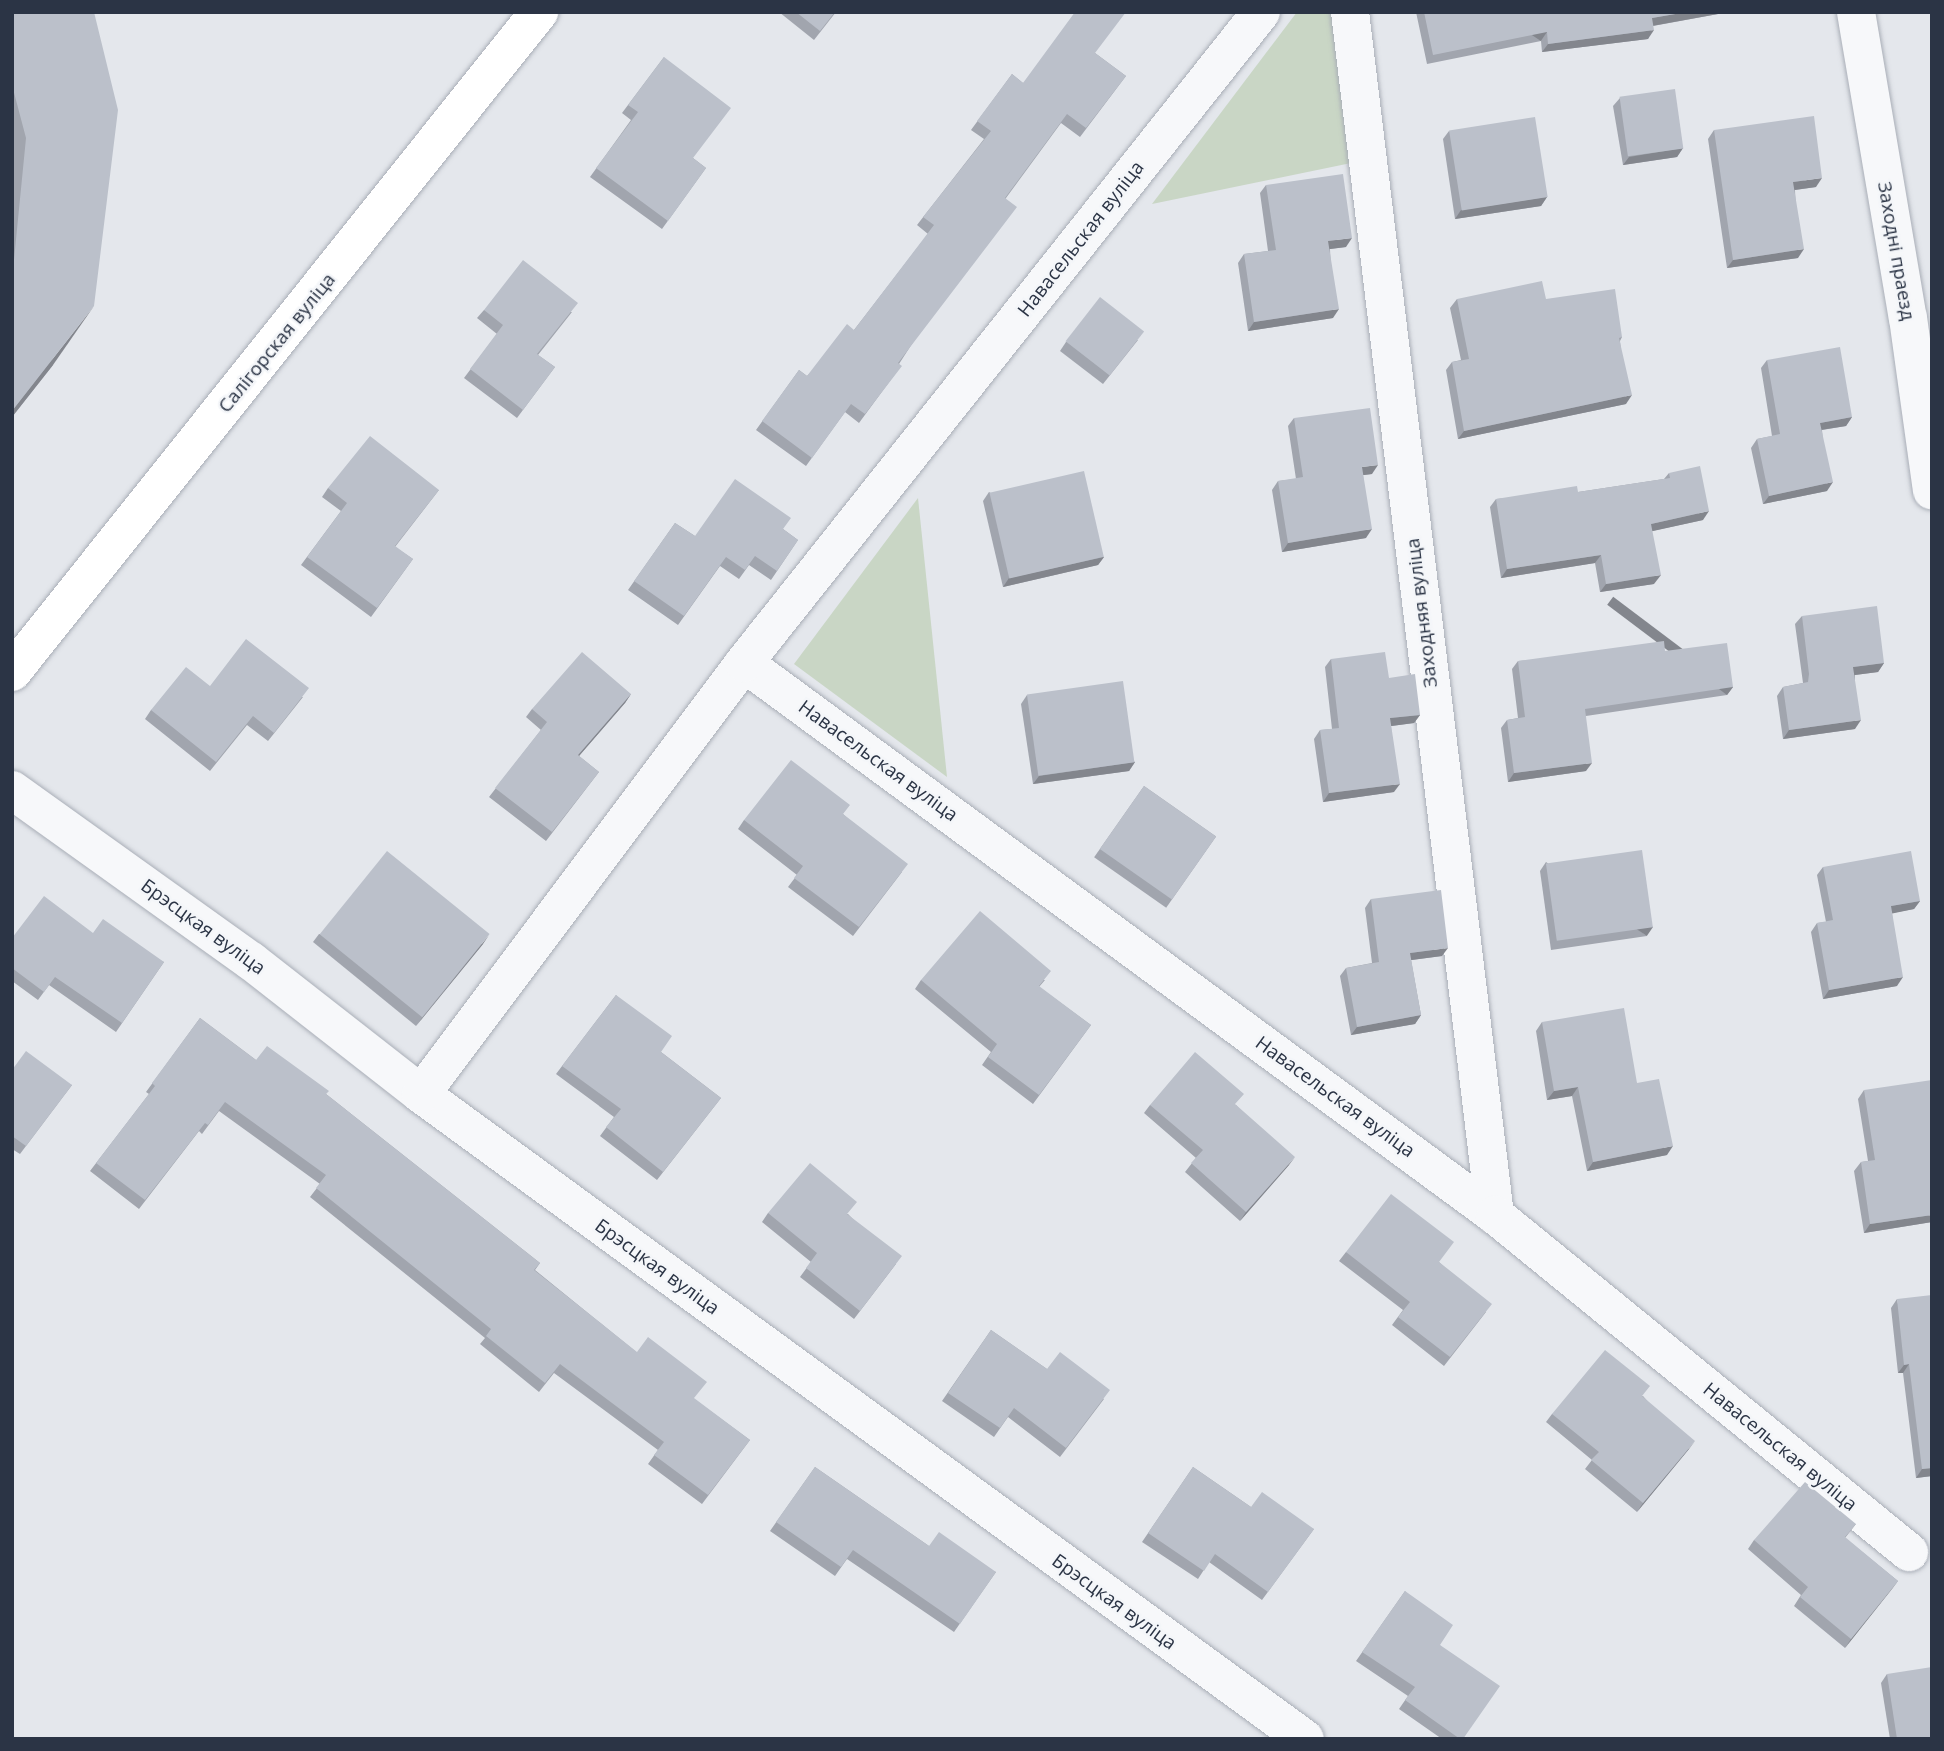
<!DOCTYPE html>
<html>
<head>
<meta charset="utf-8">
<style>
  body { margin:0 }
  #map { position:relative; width:1944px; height:1751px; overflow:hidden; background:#e4e7ec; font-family:"Open Sans",sans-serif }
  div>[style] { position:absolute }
  .green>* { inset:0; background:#c9d6c5 }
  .roads { filter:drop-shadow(0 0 2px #a9aeb7) drop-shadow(0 0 2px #a9aeb7) }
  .street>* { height:38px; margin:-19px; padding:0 19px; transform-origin:19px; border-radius:19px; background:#f7f8fa }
  .secondary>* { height:38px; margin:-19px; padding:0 19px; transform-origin:19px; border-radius:19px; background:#fff }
  .wall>* { inset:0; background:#a1a5ae; transform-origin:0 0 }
  .shaded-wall>* { inset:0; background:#83868d; transform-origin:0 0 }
  .building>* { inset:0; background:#bbc0ca; transform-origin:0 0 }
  span { translate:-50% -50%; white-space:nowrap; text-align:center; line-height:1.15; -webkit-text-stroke:5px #f4f6f9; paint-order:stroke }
  .street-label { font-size:19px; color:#2b3445 }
  .frame { position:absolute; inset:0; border:14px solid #2b3445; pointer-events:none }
</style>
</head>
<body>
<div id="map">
  <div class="green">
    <i style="clip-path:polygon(1297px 12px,1333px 12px,1356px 162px,1152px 204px)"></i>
    <i style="clip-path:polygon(918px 498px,947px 777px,794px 664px)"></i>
  </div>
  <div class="roads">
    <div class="street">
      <i style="left:1350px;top:12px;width:1212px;rotate:83.13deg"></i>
      <i style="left:1856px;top:12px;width:310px;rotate:80.4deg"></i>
      <i style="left:1908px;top:318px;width:174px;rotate:82.1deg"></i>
      <i style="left:744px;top:663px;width:932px;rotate:36.32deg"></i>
      <i style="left:1495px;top:1215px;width:534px;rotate:39.15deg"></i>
      <i style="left:12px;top:790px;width:294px;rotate:35.6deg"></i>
      <i style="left:251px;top:961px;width:216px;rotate:38deg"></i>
      <i style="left:421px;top:1094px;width:1094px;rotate:36.12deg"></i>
      <i style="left:421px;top:1094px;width:539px;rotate:-53.15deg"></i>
      <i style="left:744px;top:663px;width:831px;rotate:-51.54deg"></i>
    </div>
    <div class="secondary">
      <i style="left:12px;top:672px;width:845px;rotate:-51.39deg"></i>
    </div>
  </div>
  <div class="wall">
    <i style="clip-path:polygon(12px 12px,53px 365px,12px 417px)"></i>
    <i style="clip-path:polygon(779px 12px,836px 12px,814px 40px)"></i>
    <i style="clip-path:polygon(1416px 12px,1729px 12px,1653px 26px,1648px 39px,1542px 52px,1541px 41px,1427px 64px)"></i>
    <i style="clip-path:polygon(1095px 53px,1126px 76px,1080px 137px,1061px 123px,1006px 198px,899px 364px,895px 374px,859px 423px,845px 412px,806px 466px,756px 430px,799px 370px,807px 376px,854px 330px,928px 234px,917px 225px,984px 139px,971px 130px,1012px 74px,1023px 83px)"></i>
    <i style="clip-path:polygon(664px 57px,693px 158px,706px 168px,662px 229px,590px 177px,631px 120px,622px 113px)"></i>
    <i style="clip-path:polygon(1620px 98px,1683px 148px,1677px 157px,1623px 165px,1613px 106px)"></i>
    <i style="clip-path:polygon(1714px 130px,1816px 187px,1795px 190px,1798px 258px,1727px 268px,1708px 139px)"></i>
    <i style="clip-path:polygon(1449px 131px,1547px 197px,1541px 206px,1455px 219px,1443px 139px)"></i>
    <i style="clip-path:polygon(1266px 185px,1346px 247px,1330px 249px,1333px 318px,1248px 331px,1238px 263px,1244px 254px,1268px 251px,1260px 193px)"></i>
    <i style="clip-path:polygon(1457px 299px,1546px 299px,1622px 337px,1620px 341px,1626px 404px,1458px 439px,1446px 370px,1452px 362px,1461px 360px,1450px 308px)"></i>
    <i style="clip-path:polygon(484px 310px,572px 312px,538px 355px,555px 367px,517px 418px,464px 378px,497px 334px,477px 318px)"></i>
    <i style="clip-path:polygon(1138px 340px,1103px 384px,1060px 351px,1066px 342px)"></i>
    <i style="clip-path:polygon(1767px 360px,1852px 417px,1846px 426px,1822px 430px,1827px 491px,1763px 504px,1751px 448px,1757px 439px,1772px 436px,1761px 368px)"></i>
    <i style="clip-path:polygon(1294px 418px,1372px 474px,1363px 475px,1366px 538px,1282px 552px,1272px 490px,1278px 481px,1296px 479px,1288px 426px)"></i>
    <i style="clip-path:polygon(1669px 473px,1703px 520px,1652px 531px,1654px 584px,1600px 592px,1595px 563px,1501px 578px,1490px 507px,1496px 499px,1578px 492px,1664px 479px)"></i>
    <i style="clip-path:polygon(328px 488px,439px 490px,395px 547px,413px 559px,371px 617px,301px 565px,341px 511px,322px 497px)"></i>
    <i style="clip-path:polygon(989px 492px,1104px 557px,1098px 565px,1003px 587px,983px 501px)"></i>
    <i style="clip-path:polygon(675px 523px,695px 536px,783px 529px,798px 540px,771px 580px,749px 565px,739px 579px,720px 566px,678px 625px,628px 590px)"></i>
    <i style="clip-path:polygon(1802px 616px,1884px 663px,1878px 672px,1855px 675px,1855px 729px,1783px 739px,1777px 696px,1783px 687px,1803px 683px,1795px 624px)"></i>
    <i style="clip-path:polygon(1665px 651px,1733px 687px,1727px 695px,1586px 716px,1586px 771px,1508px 782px,1501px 728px,1507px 720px,1518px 718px,1512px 669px,1518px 661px)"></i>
    <i style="clip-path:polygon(1331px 659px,1389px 678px,1420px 715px,1414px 723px,1391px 726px,1394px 792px,1323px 802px,1314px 739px,1320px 730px,1332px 729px,1325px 667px)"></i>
    <i style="clip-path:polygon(210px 686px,303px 697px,268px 741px,247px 725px,210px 771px,145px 719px,151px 710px)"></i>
    <i style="clip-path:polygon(631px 694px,625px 703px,579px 756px,599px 772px,546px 841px,489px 797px,541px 730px,526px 717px,532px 709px)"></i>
    <i style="clip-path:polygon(1027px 695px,1135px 762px,1129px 771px,1033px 784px,1021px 704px)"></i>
    <i style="left:1144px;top:786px;width:88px;height:87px;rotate:35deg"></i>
    <i style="clip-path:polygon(843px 814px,902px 872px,853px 936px,788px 887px,797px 875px,738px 829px,744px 820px)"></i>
    <i style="clip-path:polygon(1546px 862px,1647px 936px,1551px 950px,1540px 871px)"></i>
    <i style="clip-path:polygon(1823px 867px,1920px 901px,1914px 909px,1892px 913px,1897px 986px,1823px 999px,1811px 932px,1817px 923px,1826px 922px,1817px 875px)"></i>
    <i style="clip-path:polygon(1371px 899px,1442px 956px,1411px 960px,1421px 1015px,1415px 1024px,1351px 1035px,1340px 976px,1346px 968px,1372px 963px,1365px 908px)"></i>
    <i style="clip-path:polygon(93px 933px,164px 962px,116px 1032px,49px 985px,38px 1000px,12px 981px,12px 938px)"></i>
    <i style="clip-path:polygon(319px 934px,483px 944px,416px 1026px,313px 942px)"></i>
    <i style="clip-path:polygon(921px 980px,1045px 980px,1039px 987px,1091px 1025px,1033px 1104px,982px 1065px,991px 1052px,915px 989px)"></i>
    <i style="clip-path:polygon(616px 995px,661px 1052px,721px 1098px,657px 1180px,600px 1136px,614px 1117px,556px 1074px)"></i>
    <i style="clip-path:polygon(200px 1018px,256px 1060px,326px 1094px,540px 1263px,535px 1270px,694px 1399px,750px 1440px,702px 1504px,648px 1464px,658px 1450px,554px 1373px,539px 1392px,480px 1344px,485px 1338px,310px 1197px,320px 1184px,219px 1111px,202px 1134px,199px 1131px,139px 1209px,90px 1171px,149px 1094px,146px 1092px)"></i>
    <i style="clip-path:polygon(1542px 1022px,1637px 1083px,1667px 1155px,1587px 1171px,1572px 1096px,1547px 1100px,1536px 1031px)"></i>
    <i style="clip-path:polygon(12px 1070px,72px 1085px,20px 1154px,12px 1149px)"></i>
    <i style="clip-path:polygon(1864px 1090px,1932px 1222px,1864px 1233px,1854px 1171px,1861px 1162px,1868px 1161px,1858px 1099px)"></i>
    <i style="clip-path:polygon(1150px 1105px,1236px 1105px,1289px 1165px,1240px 1221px,1185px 1172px,1196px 1158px,1144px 1113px)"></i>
    <i style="clip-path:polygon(768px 1213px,848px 1214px,896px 1264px,854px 1319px,800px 1277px,811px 1262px,762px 1222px)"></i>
    <i style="clip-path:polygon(1346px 1252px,1439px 1262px,1486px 1312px,1444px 1366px,1392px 1325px,1403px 1310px,1339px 1261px)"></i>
    <i style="clip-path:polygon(1897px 1299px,1932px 1476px,1916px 1478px,1903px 1373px,1898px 1373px,1891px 1308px)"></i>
    <i style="clip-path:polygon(991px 1330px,1047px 1369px,1104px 1399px,1060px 1457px,1008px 1417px,994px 1437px,942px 1401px)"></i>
    <i style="clip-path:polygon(1643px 1396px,1689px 1449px,1637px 1512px,1585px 1469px,1592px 1460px,1546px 1422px,1552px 1414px)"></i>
    <i style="clip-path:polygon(815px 1467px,929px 1546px,996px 1572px,954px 1632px,847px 1559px,835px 1576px,770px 1531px)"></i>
    <i style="clip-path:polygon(1193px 1467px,1251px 1507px,1314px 1529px,1262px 1600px,1209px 1562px,1198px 1579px,1142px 1542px)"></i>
    <i style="clip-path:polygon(1856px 1524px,1845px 1538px,1898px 1581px,1845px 1648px,1794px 1606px,1801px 1595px,1748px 1549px,1754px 1540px)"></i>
    <i style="clip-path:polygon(1405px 1591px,1440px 1645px,1463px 1739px,1442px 1739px,1399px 1709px,1408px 1696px,1356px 1661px)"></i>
    <i style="clip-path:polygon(1887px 1674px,1932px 1739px,1890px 1739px,1881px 1683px)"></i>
  </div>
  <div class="shaded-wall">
    <i style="clip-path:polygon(1687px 12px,1729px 12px,1646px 27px,1652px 18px)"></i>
    <i style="clip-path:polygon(1654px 30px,1648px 39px,1542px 52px,1548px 44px)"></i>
    <i style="left:1547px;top:32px;width:11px;height:116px;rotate:124deg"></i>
    <i style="clip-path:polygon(1683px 148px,1677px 157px,1623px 165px,1629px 157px)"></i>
    <i style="clip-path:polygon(1822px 178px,1816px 187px,1787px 191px,1793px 182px)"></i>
    <i style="clip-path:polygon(1547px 197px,1541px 206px,1455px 219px,1461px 210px)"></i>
    <i style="clip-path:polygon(1352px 238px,1346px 247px,1322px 250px,1328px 241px)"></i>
    <i style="clip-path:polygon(1804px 249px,1798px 258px,1727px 268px,1733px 260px)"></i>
    <i style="clip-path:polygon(94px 306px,53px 365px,12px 417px,12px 411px)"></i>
    <i style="clip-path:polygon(1339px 309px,1333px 318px,1248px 331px,1254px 322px)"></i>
    <i style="clip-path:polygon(1632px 395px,1626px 404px,1458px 439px,1464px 431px)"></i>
    <i style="clip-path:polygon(1852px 417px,1846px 426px,1814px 431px,1820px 423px)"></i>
    <i style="clip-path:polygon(1378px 465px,1372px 474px,1356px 476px,1362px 467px)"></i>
    <i style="clip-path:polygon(1833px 482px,1827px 491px,1763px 504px,1769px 496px)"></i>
    <i style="clip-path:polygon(1709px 511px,1703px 520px,1644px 533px,1651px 524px)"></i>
    <i style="clip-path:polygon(1372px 529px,1366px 538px,1282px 552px,1288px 543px)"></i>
    <i style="clip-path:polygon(1601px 555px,1595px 563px,1501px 578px,1507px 569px)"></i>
    <i style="clip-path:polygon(1104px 557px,1098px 565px,1003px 587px,1009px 578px)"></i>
    <i style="clip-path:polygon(1661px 575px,1654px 584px,1600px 592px,1606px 584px)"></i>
    <i style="clip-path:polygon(1884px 663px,1878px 672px,1847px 676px,1853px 667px)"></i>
    <i style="left:1733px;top:687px;width:10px;height:150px;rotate:127deg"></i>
    <i style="clip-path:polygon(631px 694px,625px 703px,572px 764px,578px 755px)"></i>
    <i style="clip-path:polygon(1420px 715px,1414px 723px,1384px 727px,1390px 718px)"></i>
    <i style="clip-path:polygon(1861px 720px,1855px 729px,1783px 739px,1789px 730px)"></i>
    <i style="clip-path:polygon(1135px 762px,1129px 771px,1033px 784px,1039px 776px)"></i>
    <i style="clip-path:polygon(1592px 763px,1586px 771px,1508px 782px,1514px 773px)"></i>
    <i style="clip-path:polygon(1400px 784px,1394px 792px,1323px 802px,1329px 793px)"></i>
    <i style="clip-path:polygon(1920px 901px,1914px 909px,1885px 915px,1891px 906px)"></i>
    <i style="left:1653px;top:927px;width:11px;height:97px;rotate:124deg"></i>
    <i style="clip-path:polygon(489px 935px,483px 944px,416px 1026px,422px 1018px)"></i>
    <i style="clip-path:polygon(1448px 948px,1442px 956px,1404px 961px,1410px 953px)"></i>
    <i style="clip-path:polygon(1903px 977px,1897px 986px,1823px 999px,1829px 990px)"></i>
    <i style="clip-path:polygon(1421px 1015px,1415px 1024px,1351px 1035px,1357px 1027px)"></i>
    <i style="clip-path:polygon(1578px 1087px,1572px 1096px,1547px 1100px,1554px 1091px)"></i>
    <i style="clip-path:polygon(1673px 1146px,1667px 1155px,1587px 1171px,1593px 1162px)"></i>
    <i style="clip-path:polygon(1295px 1157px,1289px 1165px,1240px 1221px,1246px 1212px)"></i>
    <i style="clip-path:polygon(1932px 1215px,1932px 1222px,1864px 1233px,1870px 1224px)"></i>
    <i style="clip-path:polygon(1909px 1364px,1903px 1373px,1898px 1373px,1904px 1365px)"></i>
    <i style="clip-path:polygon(1695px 1441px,1689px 1449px,1637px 1512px,1643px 1503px)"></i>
    <i style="clip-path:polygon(1932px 1468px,1932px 1476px,1916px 1478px,1922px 1469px)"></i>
    <i style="clip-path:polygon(1898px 1581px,1892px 1589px,1845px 1648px,1851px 1639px)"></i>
  </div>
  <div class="building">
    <i style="clip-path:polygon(12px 12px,94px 12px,118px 110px,94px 306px,12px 411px,12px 280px,26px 138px,12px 85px)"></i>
    <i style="clip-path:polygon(796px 12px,835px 12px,820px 31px)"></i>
    <i style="clip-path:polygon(1075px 12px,1126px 12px,1095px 53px,1126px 76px,1086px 128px,1067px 114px,1005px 198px,1017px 207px,898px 363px,902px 366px,865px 414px,851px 404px,812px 458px,762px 421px,799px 370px,807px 376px,847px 324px,854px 330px,934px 225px,923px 217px,991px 131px,977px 121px,1012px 74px,1023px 83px)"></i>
    <i style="clip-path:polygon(1424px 12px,1687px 12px,1652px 18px,1654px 30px,1548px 44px,1547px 32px,1433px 55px)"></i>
    <i style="clip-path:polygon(664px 57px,731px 108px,693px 158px,706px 168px,668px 221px,596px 168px,638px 112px,628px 105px)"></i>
    <i style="left:1675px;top:89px;width:60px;height:56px;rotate:82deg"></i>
    <i style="clip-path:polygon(1814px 116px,1822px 178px,1793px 182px,1804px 249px,1733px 260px,1714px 130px)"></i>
    <i style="left:1535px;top:117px;width:81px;height:87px;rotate:81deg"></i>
    <i style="clip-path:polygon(1343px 174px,1352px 238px,1328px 241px,1339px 309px,1254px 322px,1244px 254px,1276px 250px,1266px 185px)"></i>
    <i style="clip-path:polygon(523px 260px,578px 303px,537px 354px,555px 367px,523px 410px,470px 369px,503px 325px,484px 310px)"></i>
    <i style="clip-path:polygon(1542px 281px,1546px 299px,1615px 289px,1622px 337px,1619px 338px,1632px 395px,1464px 431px,1452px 362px,1469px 359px,1457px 299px)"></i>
    <i style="left:1100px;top:297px;width:56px;height:56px;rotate:38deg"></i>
    <i style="clip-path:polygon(1840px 347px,1852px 417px,1820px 423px,1833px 482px,1769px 496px,1757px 439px,1780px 434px,1767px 360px)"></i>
    <i style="clip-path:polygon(1370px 408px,1378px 465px,1362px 467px,1372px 529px,1288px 543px,1278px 481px,1303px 477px,1294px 418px)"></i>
    <i style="clip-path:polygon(370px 436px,439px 490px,395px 546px,413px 559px,377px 608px,307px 557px,347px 503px,328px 488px)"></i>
    <i style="clip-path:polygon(1700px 466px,1709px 511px,1651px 524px,1661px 575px,1606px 584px,1601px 555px,1507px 569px,1496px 499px,1577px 486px,1578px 492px,1670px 478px,1669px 473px)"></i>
    <i style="left:1084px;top:471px;width:88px;height:97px;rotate:77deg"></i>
    <i style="clip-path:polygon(735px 479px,791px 518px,783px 529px,798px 540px,777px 571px,755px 556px,745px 570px,726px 557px,684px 616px,634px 581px,675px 523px,695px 536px)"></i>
    <i style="clip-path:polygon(1877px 606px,1884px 663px,1853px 667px,1861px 720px,1789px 730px,1783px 687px,1808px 682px,1809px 674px,1802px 616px)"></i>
    <i style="clip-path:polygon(246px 639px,309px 688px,274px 733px,253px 716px,216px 762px,151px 710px,186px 667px,210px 686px)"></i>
    <i style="clip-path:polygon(1664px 641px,1665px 651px,1727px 643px,1733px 687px,1585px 709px,1592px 763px,1514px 773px,1507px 720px,1525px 717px,1518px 661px)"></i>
    <i style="clip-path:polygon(582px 652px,631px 694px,578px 755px,599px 772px,552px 832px,495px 788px,547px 722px,532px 709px)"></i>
    <i style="clip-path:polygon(1385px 652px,1389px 678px,1415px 674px,1420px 715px,1390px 718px,1400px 784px,1329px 793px,1320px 730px,1339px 728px,1331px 659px)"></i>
    <i style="left:1123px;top:681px;width:82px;height:97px;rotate:82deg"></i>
    <i style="clip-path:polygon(791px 760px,850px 805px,843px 814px,908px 864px,859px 927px,794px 878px,803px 866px,744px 820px)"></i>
    <i style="left:1144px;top:786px;width:88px;height:77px;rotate:35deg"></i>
    <i style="left:1642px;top:850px;width:78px;height:97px;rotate:82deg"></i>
    <i style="left:387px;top:851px;width:132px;height:107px;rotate:39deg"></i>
    <i style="clip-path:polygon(1911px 851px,1920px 901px,1891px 906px,1903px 977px,1829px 990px,1817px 923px,1833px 920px,1823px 867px)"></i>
    <i style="clip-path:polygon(1441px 890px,1448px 948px,1410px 953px,1421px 1015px,1357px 1027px,1346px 968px,1379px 962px,1371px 899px)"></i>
    <i style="clip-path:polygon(44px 896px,93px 933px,103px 919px,164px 962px,122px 1023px,55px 977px,44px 992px,12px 968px,12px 938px)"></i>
    <i style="clip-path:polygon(980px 911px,1051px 971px,1039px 986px,1091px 1025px,1039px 1095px,988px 1057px,997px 1044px,921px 980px)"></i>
    <i style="clip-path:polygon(616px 995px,672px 1036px,661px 1052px,721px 1098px,663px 1172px,606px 1127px,621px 1109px,562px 1066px)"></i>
    <i style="clip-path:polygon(1624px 1008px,1637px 1083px,1659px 1079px,1673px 1146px,1593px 1162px,1578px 1087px,1554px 1091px,1542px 1022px)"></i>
    <i style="clip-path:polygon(200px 1018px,256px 1060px,267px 1046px,329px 1091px,326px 1094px,540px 1263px,534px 1270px,637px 1352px,648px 1337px,707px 1382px,694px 1398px,750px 1440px,708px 1495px,654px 1455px,664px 1442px,560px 1364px,545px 1383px,486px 1336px,491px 1329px,316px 1188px,326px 1175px,225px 1102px,208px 1125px,205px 1123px,145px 1200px,96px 1163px,155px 1086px,152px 1083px)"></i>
    <i style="clip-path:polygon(26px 1051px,72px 1085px,26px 1146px,12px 1136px,12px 1070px)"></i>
    <i style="clip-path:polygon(1195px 1052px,1244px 1094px,1235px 1104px,1295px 1157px,1246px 1212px,1191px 1163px,1203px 1150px,1150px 1105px)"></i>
    <i style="clip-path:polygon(1932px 1080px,1932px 1215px,1870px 1224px,1861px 1162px,1875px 1160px,1864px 1090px)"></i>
    <i style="clip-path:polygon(810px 1163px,857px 1202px,847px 1214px,902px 1256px,860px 1311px,806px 1268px,817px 1253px,768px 1213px)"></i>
    <i style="clip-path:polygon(1391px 1194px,1454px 1242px,1439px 1262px,1492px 1304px,1450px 1357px,1398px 1317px,1410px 1302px,1346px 1252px)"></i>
    <i style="clip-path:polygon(1932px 1295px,1932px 1468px,1922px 1469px,1909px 1364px,1904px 1365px,1897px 1299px)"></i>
    <i style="clip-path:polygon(991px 1330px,1047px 1369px,1060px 1352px,1110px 1390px,1066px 1448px,1014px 1408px,1000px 1428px,948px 1393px)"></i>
    <i style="clip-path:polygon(1605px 1350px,1650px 1386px,1642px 1396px,1695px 1441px,1643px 1503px,1591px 1460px,1599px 1452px,1552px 1414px)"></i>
    <i style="clip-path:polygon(815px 1467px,929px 1546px,939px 1532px,996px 1572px,960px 1624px,853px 1550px,841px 1567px,776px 1522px)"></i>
    <i style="clip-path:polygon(1193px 1467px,1251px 1507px,1262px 1492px,1314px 1529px,1268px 1592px,1215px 1554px,1204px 1571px,1148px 1533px)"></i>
    <i style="clip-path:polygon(1805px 1482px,1856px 1524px,1845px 1537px,1898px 1581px,1851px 1639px,1800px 1597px,1808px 1587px,1754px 1540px)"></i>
    <i style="clip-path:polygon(1405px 1591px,1453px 1625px,1440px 1645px,1500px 1686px,1463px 1739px,1460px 1739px,1405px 1700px,1415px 1687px,1362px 1652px)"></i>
    <i style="clip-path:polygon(1932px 1667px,1932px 1739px,1897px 1739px,1887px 1674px)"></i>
  </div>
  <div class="street-label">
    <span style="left:1081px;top:239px;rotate:-52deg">Навасельская вуліца</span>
    <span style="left:1896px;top:251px;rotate:80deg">Заходні праезд</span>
    <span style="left:277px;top:343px;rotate:-51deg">Салігорская вуліца</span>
    <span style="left:1422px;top:613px;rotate:-97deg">Заходняя вуліца</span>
    <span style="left:878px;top:761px;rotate:36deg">Навасельская вуліца</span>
    <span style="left:203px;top:927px;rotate:36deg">Брэсцкая вуліца</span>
    <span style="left:1335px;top:1097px;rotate:36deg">Навасельская вуліца</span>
    <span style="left:657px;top:1267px;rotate:36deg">Брэсцкая вуліца</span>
    <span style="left:1780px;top:1447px;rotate:39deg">Навасельская вуліца</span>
    <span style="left:1114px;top:1602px;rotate:36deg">Брэсцкая вуліца</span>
  </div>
  <div class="frame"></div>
</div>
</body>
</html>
